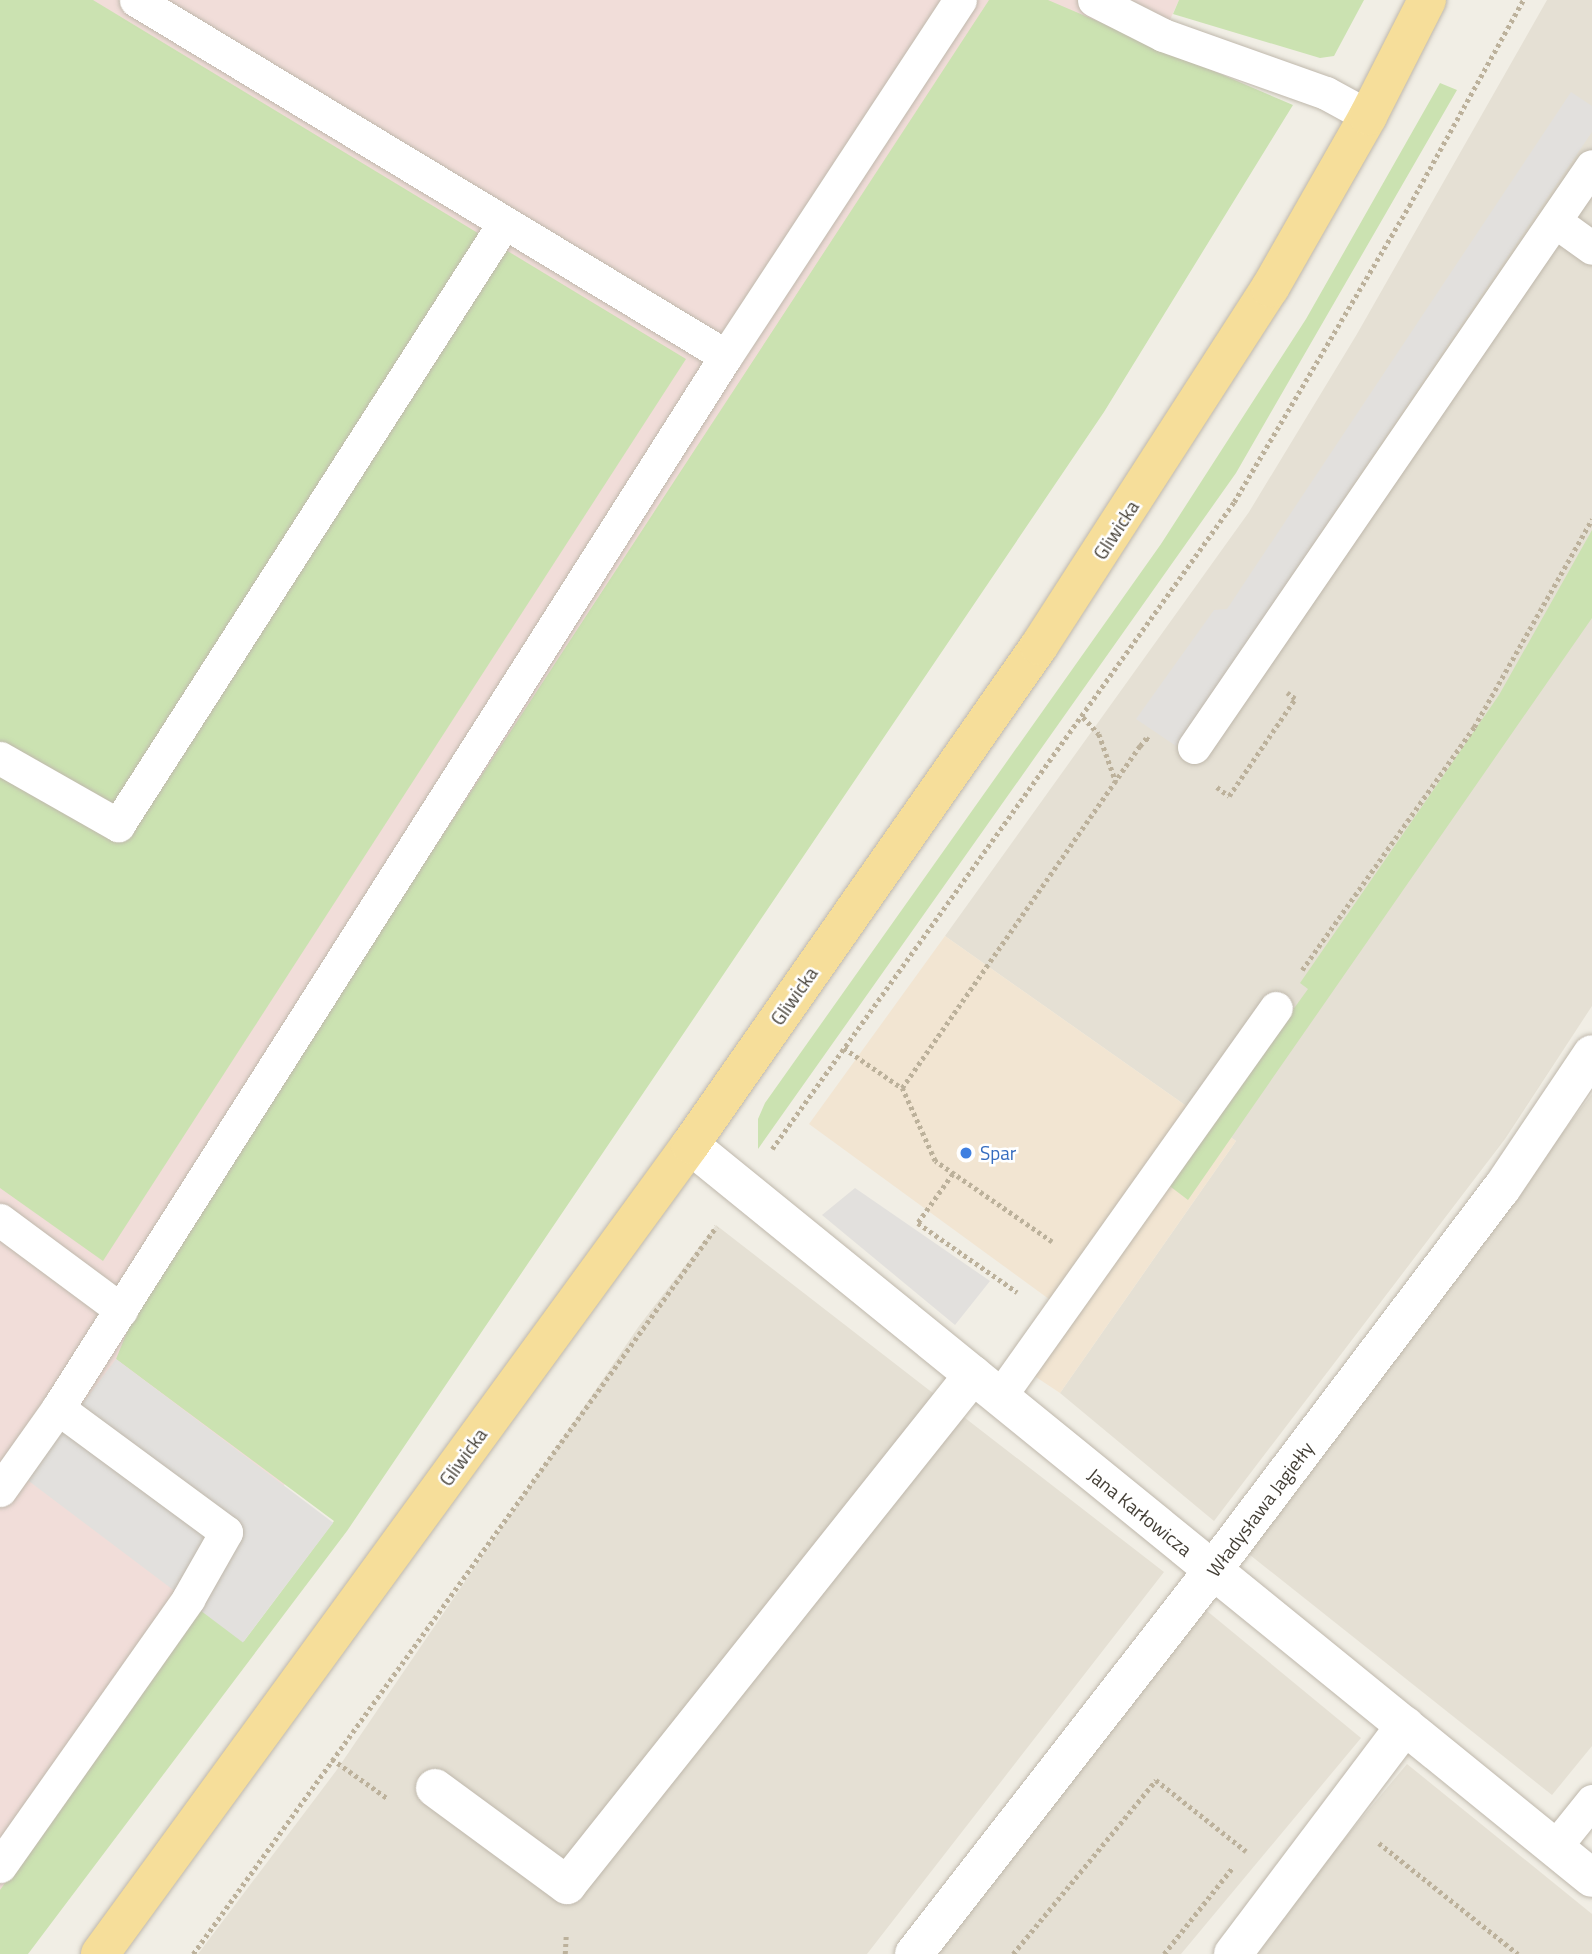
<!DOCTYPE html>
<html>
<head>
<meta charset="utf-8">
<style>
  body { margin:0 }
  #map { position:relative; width:1592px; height:1954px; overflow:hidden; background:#f1eee5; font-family:"Titillium Web",sans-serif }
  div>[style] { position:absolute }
  .residential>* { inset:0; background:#e5e0d4 }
  .commercial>* { inset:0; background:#f2e5d2 }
  .medical>* { inset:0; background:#f1ddd9 }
  .green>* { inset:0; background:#cbe2b1 }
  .parking>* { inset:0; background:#e2e0dd; transform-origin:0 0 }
  .path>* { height:4.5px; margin-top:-2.25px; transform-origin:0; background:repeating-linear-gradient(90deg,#bcb19b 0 3.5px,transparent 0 7px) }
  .roads { filter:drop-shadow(0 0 2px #bfb8ac) drop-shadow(0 0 2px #bfb8ac) }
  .lane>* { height:33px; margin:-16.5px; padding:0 16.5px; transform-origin:16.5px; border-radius:16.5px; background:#fff }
  .street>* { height:38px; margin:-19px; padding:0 19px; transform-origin:19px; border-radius:19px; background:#fff }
  .primary>* { height:38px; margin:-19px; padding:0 19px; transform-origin:19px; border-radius:19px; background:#f6de9a }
  .dots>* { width:19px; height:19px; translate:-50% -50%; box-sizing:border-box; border:4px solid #fff; border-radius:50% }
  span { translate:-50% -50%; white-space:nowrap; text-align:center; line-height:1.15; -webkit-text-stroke:5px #fff; paint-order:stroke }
  .street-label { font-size:19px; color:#433e35 }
  .shop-label { font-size:19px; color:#366cbe }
  .left { translate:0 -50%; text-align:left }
</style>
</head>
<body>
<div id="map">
  <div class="residential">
    <i style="clip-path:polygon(1547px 0,1592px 0,1592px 1006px,1505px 1139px,1214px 1521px,1060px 1393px,1236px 1141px,945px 936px,1249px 512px,1357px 334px)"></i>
    <i style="clip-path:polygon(1592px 1094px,1592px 1746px,1552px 1795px,1245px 1551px)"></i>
    <i style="clip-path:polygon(716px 1225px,1164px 1572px,867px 1954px,198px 1954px,336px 1771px,639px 1326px)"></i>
    <i style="clip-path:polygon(1201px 1606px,1361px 1738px,1181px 1954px,930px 1954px)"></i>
    <i style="clip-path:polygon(1407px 1764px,1592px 1914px,1592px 1954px,1248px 1954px)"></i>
  </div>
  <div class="commercial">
    <i style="clip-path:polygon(945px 936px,1236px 1141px,1060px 1393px,1015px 1363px,1053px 1302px,809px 1124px)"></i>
  </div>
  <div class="medical">
    <i style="clip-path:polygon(0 0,1179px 0,1163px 35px,0 1954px)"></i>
  </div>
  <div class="green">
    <i style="clip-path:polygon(0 0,93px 0,686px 359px,103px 1261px,0 1188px)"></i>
    <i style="clip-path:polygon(989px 0,1048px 0,1293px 105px,1104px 412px,347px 1531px,28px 1954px,0 1954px,0 1890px,200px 1609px,244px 1641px,334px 1521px,116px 1359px,143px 1293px)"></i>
    <i style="clip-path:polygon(1179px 0,1364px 0,1334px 56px,1320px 58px,1173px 14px)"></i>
    <i style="clip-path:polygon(1440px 83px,1457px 90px,1236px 473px,758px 1149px,758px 1119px,765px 1103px,1161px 544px,1306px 319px)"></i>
    <i style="clip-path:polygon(1592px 530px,1592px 618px,1188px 1200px,1167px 1184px,1308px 989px,1300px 983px,1499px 695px)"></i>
  </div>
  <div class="parking">
    <i style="clip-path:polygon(1571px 92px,1592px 106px,1592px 132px,1176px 746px,1136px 719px,1214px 610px,1227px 609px)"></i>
    <i style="clip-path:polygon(855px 1188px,990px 1281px,955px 1325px,822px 1215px)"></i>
    <i style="left:116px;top:1359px;width:272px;height:150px;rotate:37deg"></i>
  </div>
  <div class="path">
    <i style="left:1083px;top:717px;width:23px;rotate:47deg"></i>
    <i style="left:1099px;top:734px;width:51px;rotate:70.5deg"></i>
    <i style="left:1217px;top:787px;width:15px;rotate:37deg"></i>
    <i style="left:1229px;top:796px;width:117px;rotate:-55.8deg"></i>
    <i style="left:1295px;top:699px;width:10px;rotate:-143deg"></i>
    <i style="left:1302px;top:970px;width:298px;rotate:-54.7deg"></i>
    <i style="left:1474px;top:727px;width:239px;rotate:-60.4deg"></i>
    <i style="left:844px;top:1048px;width:70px;rotate:34.6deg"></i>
    <i style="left:772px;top:1149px;width:795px;rotate:-54.47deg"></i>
    <i style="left:1234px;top:502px;width:344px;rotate:-59.4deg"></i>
    <i style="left:1409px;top:206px;width:235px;rotate:-61deg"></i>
    <i style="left:953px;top:1174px;width:60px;rotate:125.5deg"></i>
    <i style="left:918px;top:1223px;width:121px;rotate:34.9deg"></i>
    <i style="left:1052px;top:1242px;width:142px;rotate:-145.3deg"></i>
    <i style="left:935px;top:1161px;width:80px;rotate:-114.3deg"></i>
    <i style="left:902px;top:1088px;width:417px;rotate:-55.2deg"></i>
    <i style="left:1140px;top:746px;width:10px;rotate:-53deg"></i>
    <i style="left:1146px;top:738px;width:4px;rotate:34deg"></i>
    <i style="left:332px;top:1759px;width:67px;rotate:35.3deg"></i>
    <i style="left:1379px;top:1843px;width:178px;rotate:38.6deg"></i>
    <i style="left:193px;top:1954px;width:896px;rotate:-54.27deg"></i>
    <i style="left:565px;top:1954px;width:20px;rotate:-87deg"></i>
    <i style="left:1013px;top:1954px;width:225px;rotate:-50.6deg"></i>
    <i style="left:1156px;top:1780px;width:115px;rotate:38.3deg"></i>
    <i style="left:1164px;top:1954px;width:111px;rotate:-51.6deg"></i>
  </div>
  <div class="roads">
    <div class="lane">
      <i style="left:136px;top:0;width:689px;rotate:31.11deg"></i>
      <i style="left:1094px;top:0;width:77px;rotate:26.9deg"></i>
      <i style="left:1163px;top:35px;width:173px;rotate:19.6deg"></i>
      <i style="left:1326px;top:93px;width:48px;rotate:28.7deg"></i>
      <i style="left:1556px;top:222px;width:44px;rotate:35.8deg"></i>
      <i style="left:1194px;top:747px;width:704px;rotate:-55.59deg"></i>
      <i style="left:0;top:758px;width:136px;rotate:29.6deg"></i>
      <i style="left:118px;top:825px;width:715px;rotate:-57.33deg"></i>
      <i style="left:0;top:1220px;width:151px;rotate:36.6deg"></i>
      <i style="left:1000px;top:1396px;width:476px;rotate:-54.6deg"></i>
      <i style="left:0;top:1490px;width:100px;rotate:-54.7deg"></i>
      <i style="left:58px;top:1408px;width:1246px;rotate:-57.59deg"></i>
      <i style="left:726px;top:356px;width:426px;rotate:-56.7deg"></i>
      <i style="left:1555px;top:1847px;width:59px;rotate:-51.2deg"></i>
      <i style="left:0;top:1866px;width:327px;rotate:-54.8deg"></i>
      <i style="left:188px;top:1599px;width:77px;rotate:-60.4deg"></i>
      <i style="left:226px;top:1532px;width:209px;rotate:-143.6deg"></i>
    </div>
    <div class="street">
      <i style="left:690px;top:1145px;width:1162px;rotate:39.1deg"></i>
      <i style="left:435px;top:1788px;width:164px;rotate:36.3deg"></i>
      <i style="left:567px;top:1885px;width:652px;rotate:-51.48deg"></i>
      <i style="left:914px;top:1954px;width:485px;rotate:-52.1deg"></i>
      <i style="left:1212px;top:1571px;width:480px;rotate:-52.9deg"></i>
      <i style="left:1502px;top:1188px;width:161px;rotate:-56.1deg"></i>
      <i style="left:1233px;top:1954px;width:286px;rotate:-53deg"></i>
    </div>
    <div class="primary">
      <i style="left:100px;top:1954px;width:1001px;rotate:-53.9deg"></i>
      <i style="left:690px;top:1145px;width:609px;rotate:-55.03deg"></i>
      <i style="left:1039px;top:646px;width:426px;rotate:-57.2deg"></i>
      <i style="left:1270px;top:288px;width:198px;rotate:-60.3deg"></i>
      <i style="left:1368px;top:116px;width:130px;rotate:-63deg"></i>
    </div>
  </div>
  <div class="dots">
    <i style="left:966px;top:1153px;background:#3f7fe0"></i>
  </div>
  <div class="street-label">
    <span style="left:1116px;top:530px;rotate:-57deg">Gliwicka</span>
    <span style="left:794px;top:996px;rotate:-55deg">Gliwicka</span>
    <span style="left:463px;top:1457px;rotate:-54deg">Gliwicka</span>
    <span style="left:1260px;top:1509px;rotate:-53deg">Władysława Jagiełły</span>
    <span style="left:1140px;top:1512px;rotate:39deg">Jana Karłowicza</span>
  </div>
  <div class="shop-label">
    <span class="left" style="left:980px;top:1153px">Spar</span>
  </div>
</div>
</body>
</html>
